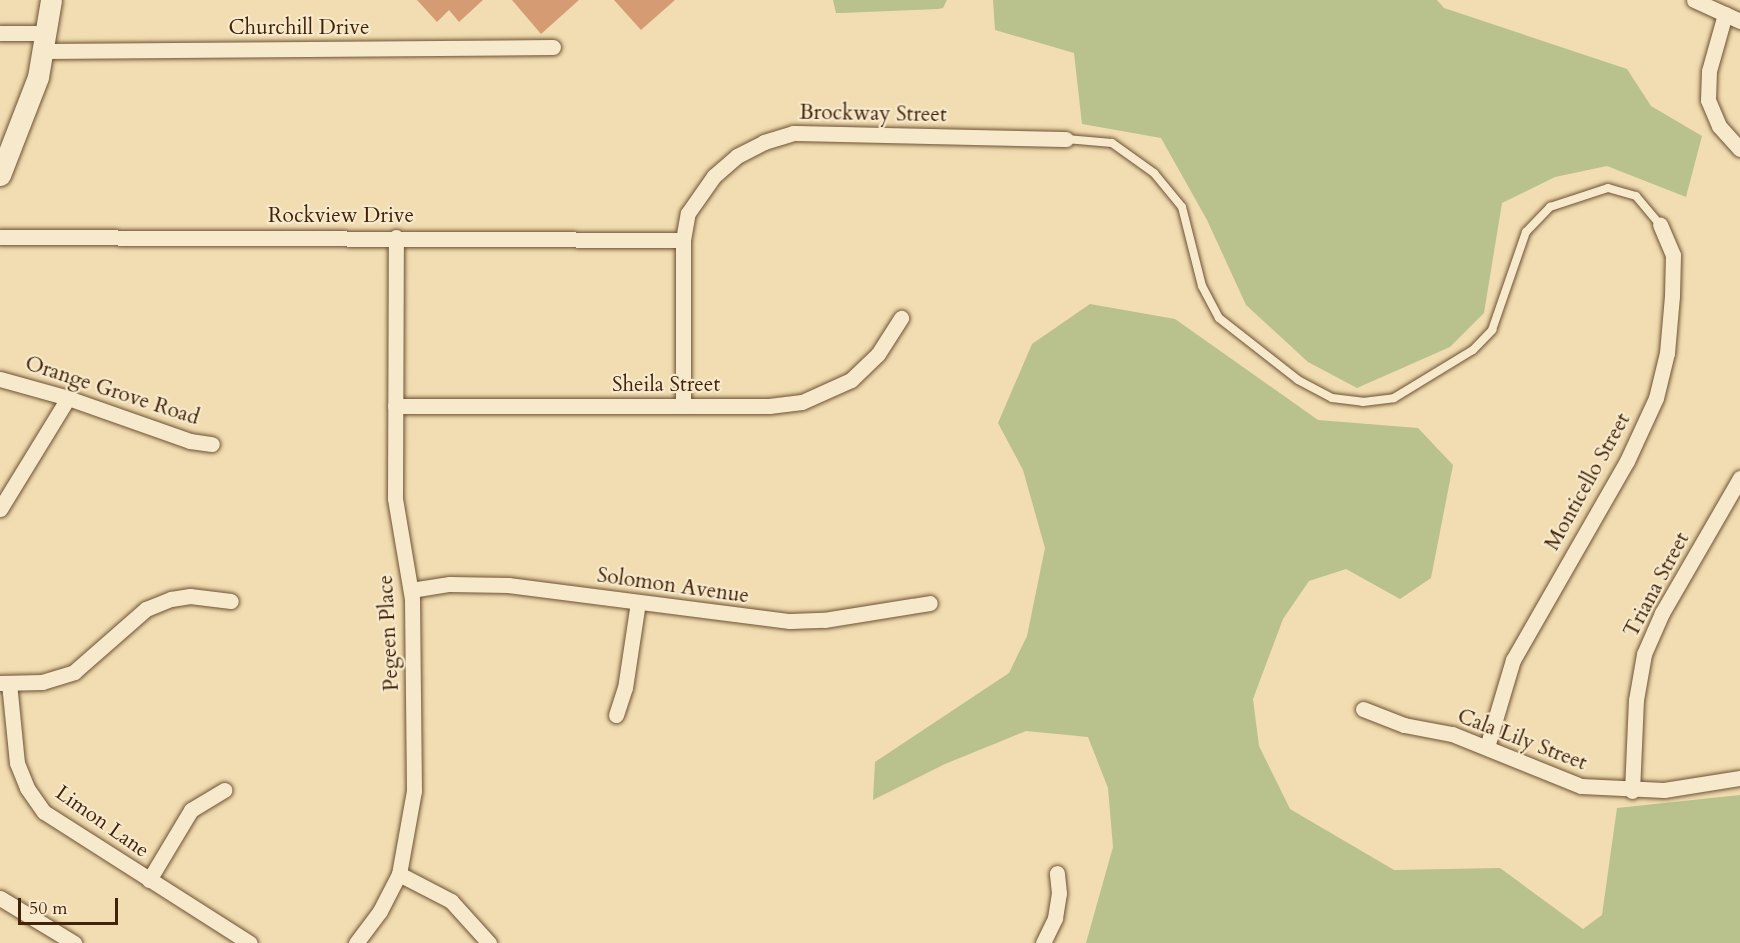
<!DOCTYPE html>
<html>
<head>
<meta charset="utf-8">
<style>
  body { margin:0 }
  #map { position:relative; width:1740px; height:943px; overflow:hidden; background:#f1ddb1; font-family:Cardo,serif }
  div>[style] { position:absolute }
  .green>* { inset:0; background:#b9c18c }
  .building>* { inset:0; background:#d59c74 }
  .roads { filter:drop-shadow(0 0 2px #6e5133) drop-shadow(0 0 2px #6e5133) }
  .lane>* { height:8px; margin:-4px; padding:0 4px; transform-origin:4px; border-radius:4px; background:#f6e9cc }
  .street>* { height:15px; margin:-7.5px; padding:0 7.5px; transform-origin:7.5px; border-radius:7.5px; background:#f6e9cc }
  .secondary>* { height:21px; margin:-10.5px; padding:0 10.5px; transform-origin:10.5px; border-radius:10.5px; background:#f6e9cc }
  span { translate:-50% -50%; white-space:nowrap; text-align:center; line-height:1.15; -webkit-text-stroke:4.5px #f6e9cc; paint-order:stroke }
  .street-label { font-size:21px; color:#422209 }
  .scale { position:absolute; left:18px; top:898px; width:100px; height:27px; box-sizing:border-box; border:3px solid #422209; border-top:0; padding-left:8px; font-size:18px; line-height:21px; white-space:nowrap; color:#422209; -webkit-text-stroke:4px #f6e9cc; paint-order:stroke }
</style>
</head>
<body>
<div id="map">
  <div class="green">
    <i style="clip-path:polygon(833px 0,947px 0,943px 8px,938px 9px,842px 13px,836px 13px)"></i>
    <i style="clip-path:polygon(993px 0,1437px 0,1444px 8px,1627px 69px,1651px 106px,1702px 136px,1686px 197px,1607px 166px,1555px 177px,1502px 203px,1484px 313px,1450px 347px,1357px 388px,1308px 362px,1246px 305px,1207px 220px,1161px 138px,1082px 124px,1074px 53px,995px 30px)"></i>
    <i style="clip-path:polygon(1090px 304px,1175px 319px,1318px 420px,1418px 428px,1453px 465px,1431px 578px,1400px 599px,1346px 569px,1309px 581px,1283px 619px,1253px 699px,1259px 746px,1290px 809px,1394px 870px,1500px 868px,1583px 929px,1602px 915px,1617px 808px,1740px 795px,1740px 943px,1086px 943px,1113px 847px,1108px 788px,1088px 737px,1026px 731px,945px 764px,873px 800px,875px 762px,1009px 673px,1027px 636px,1045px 548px,1023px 470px,998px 423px,1032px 344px)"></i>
  </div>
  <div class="building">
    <i style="clip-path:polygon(417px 0,483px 0,459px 22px,449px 10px,437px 22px)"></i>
    <i style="clip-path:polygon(512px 0,579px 0,541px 34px)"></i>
    <i style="clip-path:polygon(614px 0,675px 0,641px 30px)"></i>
  </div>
  <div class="roads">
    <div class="lane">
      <i style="left:1066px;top:139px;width:46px;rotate:5deg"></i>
      <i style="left:1112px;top:143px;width:52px;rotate:35.5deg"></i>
      <i style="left:1154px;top:173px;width:44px;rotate:50.5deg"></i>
      <i style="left:1182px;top:207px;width:81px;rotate:75.8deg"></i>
      <i style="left:1202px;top:286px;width:36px;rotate:62deg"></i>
      <i style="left:1219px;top:318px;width:100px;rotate:38.1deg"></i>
      <i style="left:1298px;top:380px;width:38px;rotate:28deg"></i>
      <i style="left:1332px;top:398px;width:31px;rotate:7deg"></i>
      <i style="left:1363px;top:402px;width:31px;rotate:-7deg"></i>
      <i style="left:1394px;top:398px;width:92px;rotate:-31.3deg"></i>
      <i style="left:1473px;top:350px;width:28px;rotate:-46deg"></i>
      <i style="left:1492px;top:330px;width:104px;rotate:-70.9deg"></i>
      <i style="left:1526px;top:232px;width:35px;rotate:-46deg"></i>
      <i style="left:1550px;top:207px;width:61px;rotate:-18.1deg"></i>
      <i style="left:1608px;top:188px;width:29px;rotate:16deg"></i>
      <i style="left:1636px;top:196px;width:38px;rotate:50deg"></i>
    </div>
    <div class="street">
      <i style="left:1694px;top:0;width:51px;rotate:24.5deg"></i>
      <i style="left:1725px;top:14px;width:59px;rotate:105.7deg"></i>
      <i style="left:1709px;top:71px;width:29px;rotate:92deg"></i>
      <i style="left:1708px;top:100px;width:28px;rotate:67deg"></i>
      <i style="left:1719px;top:126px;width:31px;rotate:48deg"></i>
      <i style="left:0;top:33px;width:48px"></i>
      <i style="left:44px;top:51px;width:509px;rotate:-0.45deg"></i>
      <i style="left:0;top:237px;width:683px;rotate:0.25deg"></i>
      <i style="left:0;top:379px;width:71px;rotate:15.6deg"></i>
      <i style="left:68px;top:398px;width:129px;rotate:19.4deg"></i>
      <i style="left:190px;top:441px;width:22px;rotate:8deg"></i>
      <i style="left:395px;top:406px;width:374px"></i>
      <i style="left:769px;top:406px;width:33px;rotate:-7deg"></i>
      <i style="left:802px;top:402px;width:54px;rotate:-24.2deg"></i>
      <i style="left:851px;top:380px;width:37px;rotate:-44deg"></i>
      <i style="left:878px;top:354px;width:43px;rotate:-57.4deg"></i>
      <i style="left:683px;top:406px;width:166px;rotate:-90deg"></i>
      <i style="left:683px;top:240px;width:27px;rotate:-80deg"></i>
      <i style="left:688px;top:213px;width:45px;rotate:-54.9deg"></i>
      <i style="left:714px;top:176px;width:30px;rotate:-41deg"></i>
      <i style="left:737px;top:156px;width:30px;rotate:-27deg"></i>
      <i style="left:764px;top:142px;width:30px;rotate:-17deg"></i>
      <i style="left:793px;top:133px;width:273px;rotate:1.3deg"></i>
      <i style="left:0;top:509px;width:130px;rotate:-58.5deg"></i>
      <i style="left:411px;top:590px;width:39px;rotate:-9deg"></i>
      <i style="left:450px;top:584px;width:58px;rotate:1deg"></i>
      <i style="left:508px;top:585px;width:284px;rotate:7.3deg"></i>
      <i style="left:790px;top:621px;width:34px;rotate:-2deg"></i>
      <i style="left:824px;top:620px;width:107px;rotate:-9.1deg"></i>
      <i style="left:0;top:683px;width:42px;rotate:-1.4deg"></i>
      <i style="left:42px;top:682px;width:34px;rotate:-17deg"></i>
      <i style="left:74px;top:672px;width:96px;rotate:-41.2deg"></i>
      <i style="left:146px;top:609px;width:27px;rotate:-22deg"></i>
      <i style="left:171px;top:599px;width:19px;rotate:-9deg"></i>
      <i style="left:190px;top:596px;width:41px;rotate:7deg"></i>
      <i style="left:9px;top:683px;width:80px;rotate:84.3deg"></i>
      <i style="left:17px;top:763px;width:27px;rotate:68deg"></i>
      <i style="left:27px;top:788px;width:29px;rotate:55deg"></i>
      <i style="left:44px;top:812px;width:244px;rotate:32.5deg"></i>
      <i style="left:1363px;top:709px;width:44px;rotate:21.3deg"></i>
      <i style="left:1404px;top:725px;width:49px;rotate:10.6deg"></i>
      <i style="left:1452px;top:734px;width:139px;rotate:22deg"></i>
      <i style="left:1581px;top:786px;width:83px;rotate:2.8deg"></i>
      <i style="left:1664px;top:790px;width:77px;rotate:-9deg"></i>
      <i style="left:616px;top:715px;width:28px;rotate:-72deg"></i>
      <i style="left:625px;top:688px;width:87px;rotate:-81.4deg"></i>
      <i style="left:1487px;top:747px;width:91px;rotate:-73.4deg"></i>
      <i style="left:1513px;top:660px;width:229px;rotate:-60.2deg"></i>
      <i style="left:1627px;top:461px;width:69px;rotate:-65.3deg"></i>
      <i style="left:1656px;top:398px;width:46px;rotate:-76.3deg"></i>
      <i style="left:1667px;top:353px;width:57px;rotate:-85deg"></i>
      <i style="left:1672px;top:296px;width:41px;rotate:-88.6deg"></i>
      <i style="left:1673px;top:255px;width:33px;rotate:-113deg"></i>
      <i style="left:1632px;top:791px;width:91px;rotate:-87.5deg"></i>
      <i style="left:1636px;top:700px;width:47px;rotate:-80.1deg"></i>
      <i style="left:1644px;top:654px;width:45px;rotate:-66.3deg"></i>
      <i style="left:1662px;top:613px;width:156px;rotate:-60deg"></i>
      <i style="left:399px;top:874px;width:59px;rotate:27.4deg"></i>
      <i style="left:451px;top:901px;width:57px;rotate:47.9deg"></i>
      <i style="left:149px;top:880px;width:82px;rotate:-59deg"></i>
      <i style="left:191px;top:810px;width:39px;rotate:-31deg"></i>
      <i style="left:0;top:898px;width:87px;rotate:31.3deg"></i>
      <i style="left:356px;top:943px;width:40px;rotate:-53deg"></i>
      <i style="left:380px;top:911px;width:42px;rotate:-62.8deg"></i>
      <i style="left:399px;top:874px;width:84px;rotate:-79.8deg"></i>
      <i style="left:414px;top:791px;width:192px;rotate:-90.6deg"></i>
      <i style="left:412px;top:599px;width:102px;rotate:-99.6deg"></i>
      <i style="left:395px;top:498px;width:261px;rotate:-89.8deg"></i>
      <i style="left:1043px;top:943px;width:28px;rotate:-64deg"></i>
      <i style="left:1055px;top:918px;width:25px;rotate:-81deg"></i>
      <i style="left:1059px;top:893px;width:20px;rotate:-96deg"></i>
    </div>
    <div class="secondary">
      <i style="left:0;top:175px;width:105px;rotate:-68.8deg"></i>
      <i style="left:38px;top:77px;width:78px;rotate:-80.4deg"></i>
    </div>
  </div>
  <div class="street-label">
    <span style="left:299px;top:28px">Churchill Drive</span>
    <span style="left:873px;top:114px;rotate:1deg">Brockway Street</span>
    <span style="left:341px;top:216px">Rockview Drive</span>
    <span style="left:666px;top:385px">Sheila Street</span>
    <span style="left:112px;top:391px;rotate:18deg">Orange Grove Road</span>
    <span style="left:1588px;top:482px;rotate:-61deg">Monticello Street</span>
    <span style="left:1657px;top:585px;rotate:-62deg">Triana Street</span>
    <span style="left:673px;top:586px;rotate:8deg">Solomon Avenue</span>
    <span style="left:389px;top:633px;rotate:-93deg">Pegeen Place</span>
    <span style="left:1522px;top:740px;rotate:21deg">Cala Lily Street</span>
    <span style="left:102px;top:822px;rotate:35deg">Limon Lane</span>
  </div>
  <div class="scale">50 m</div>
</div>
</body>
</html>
